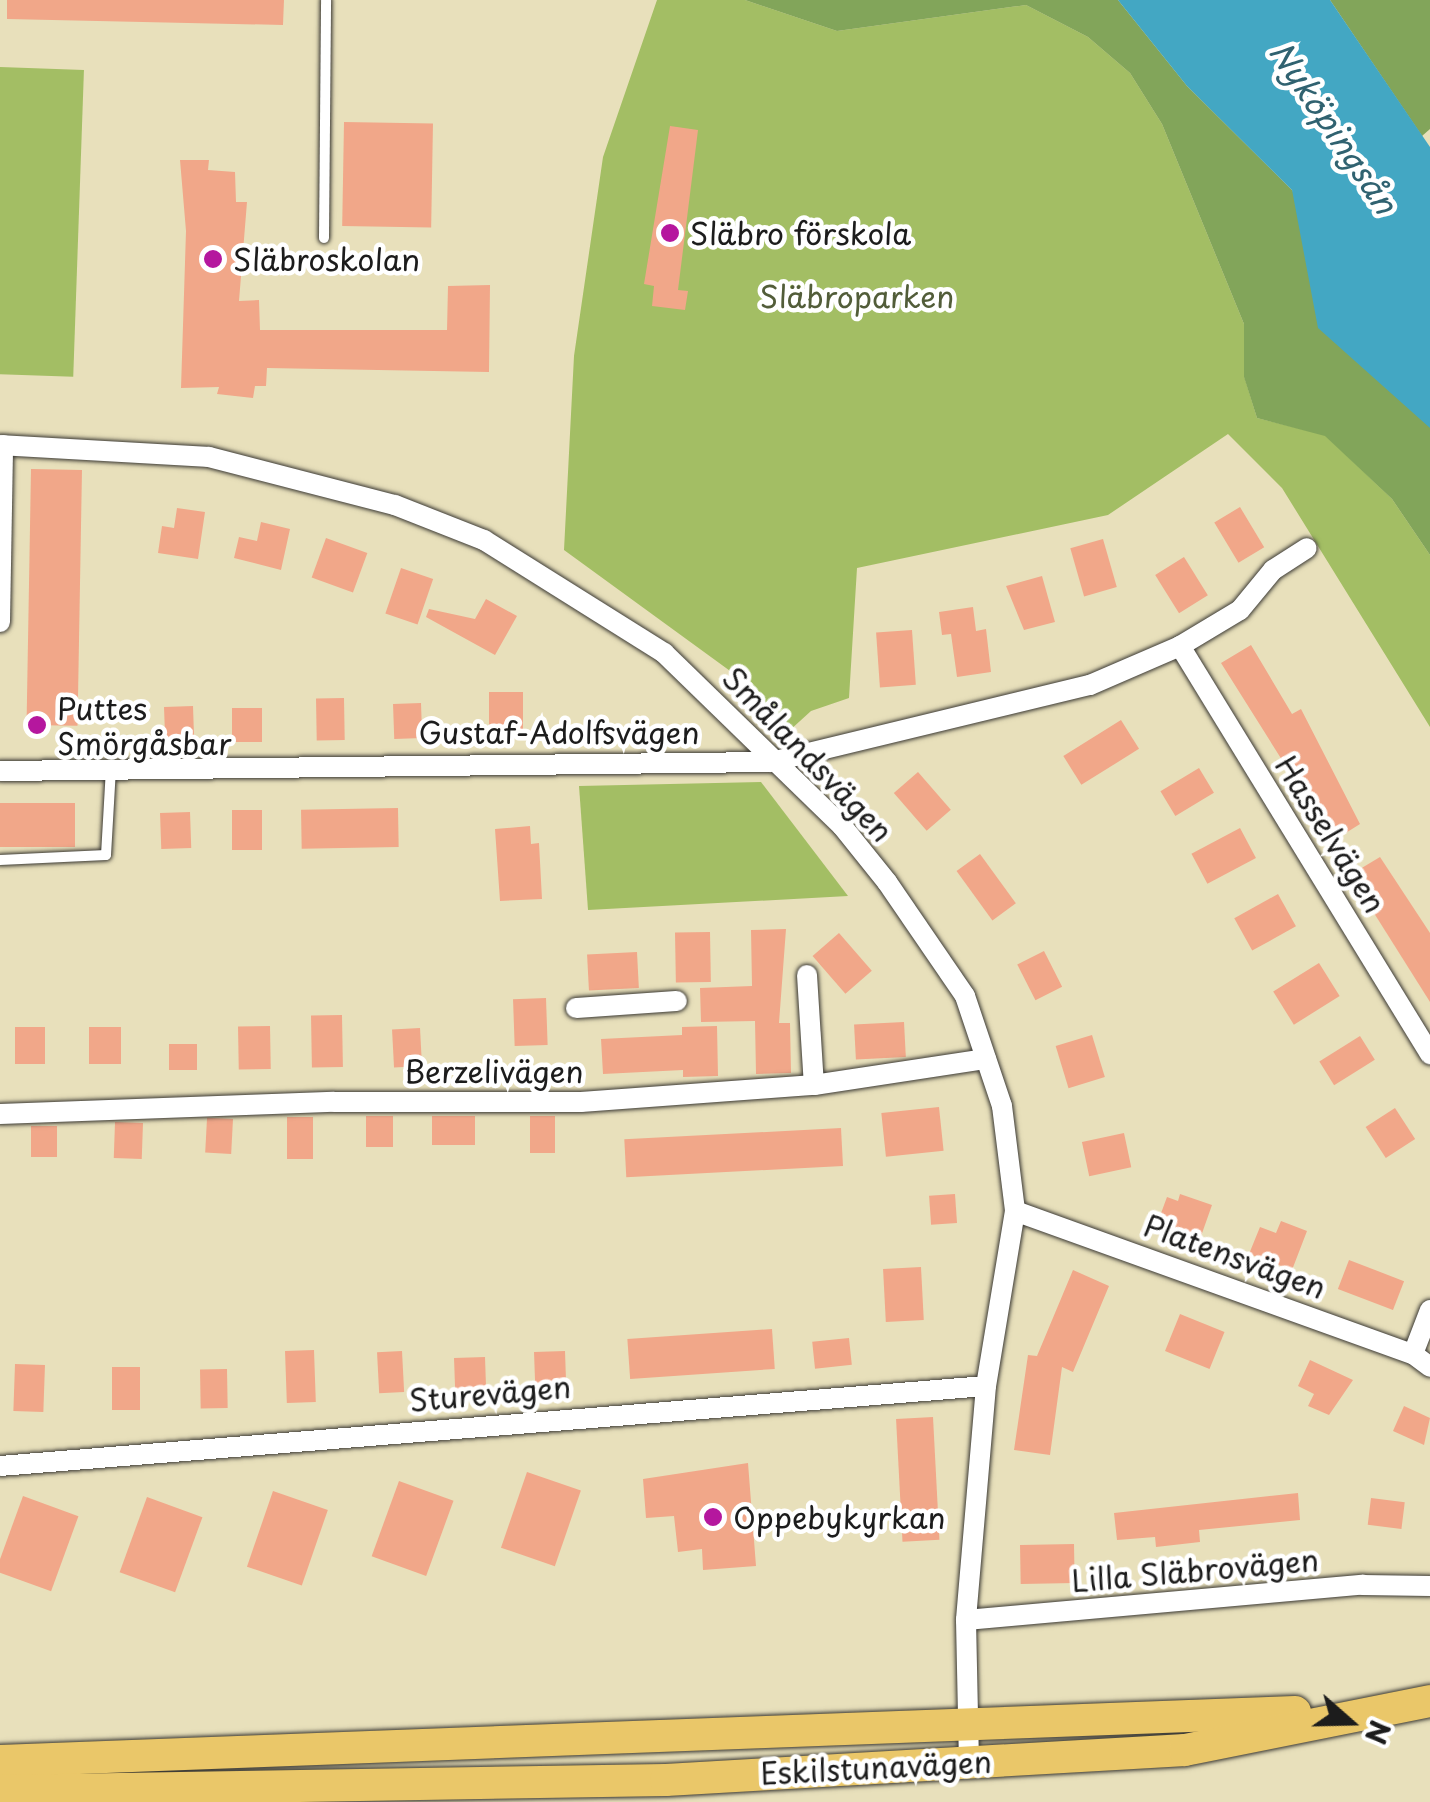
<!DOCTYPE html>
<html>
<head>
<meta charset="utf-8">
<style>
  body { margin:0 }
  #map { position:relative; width:1430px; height:1802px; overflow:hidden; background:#e8e0bb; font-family:"Playpen Sans",sans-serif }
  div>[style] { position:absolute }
  .green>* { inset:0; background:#a3be64; transform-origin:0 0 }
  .forest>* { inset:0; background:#82a55a }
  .water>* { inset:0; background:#43a7c3 }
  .building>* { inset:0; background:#f1a789; transform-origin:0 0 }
  .roads { filter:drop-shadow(0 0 2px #3b3934) drop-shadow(0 0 2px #3b3934) }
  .service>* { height:10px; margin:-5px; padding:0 5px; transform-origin:5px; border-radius:5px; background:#fff }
  .minor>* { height:20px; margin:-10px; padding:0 10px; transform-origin:10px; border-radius:10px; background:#fff }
  .primary>* { height:32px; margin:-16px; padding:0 16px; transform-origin:16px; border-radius:16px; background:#eac769 }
  .dots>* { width:28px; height:28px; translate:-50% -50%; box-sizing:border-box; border:5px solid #fff; border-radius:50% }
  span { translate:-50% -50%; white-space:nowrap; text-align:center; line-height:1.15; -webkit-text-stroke:9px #fff; paint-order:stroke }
  .poi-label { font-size:30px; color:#1c1c1c }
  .left { translate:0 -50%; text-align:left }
  .park-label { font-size:30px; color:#525d39 }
  .street-label { font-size:30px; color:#1c1c1c }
  .water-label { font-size:32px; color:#306270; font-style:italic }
  .north { position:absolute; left:1300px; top:1672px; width:100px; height:100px; -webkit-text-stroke:8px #fff; paint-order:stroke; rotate:110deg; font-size:28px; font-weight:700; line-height:40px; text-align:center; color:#1c1c1c }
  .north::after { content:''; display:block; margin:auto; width:35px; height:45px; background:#1c1c1c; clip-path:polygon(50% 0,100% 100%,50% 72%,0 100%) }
</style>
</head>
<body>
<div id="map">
  <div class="green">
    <i style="clip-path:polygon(657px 0,745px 0,837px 31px,1026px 5px,1088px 37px,1130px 73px,1162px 124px,1244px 324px,1244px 376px,1257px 418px,1325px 435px,1392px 499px,1430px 555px,1430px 727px,1282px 488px,1228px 434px,1108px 515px,857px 568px,849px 698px,811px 711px,789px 731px,748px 684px,564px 550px,574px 356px,603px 157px)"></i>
    <i style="left:0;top:67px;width:84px;height:307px;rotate:2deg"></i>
    <i style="clip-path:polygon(761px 782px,848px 896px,588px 910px,579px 786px)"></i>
  </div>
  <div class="forest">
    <i style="clip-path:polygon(745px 0,1118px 0,1187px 86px,1292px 190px,1430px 426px,1430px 555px,1392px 499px,1325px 436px,1257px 418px,1244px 377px,1244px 324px,1162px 124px,1130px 73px,1088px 37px,1026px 5px,837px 31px)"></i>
    <i style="clip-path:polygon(1330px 0,1430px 0,1430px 129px,1422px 136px)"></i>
  </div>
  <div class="water">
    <i style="clip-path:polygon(1118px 0,1330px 0,1430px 147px,1430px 428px,1318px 328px,1292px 190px,1187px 86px)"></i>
  </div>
  <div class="building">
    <i style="clip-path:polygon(7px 0,284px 0,283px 25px,7px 19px)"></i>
    <i style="left:344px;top:122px;width:89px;height:104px;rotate:1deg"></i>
    <i style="clip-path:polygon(670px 126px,698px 130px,678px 290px,688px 291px,685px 310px,652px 306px,654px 286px,644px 284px)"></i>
    <i style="clip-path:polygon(180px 160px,209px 160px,208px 170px,235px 172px,236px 202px,247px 202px,239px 301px,259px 300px,260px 330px,447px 330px,448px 286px,490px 285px,489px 372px,267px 368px,266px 386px,255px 386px,253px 398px,217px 394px,219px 387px,181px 388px,186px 231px)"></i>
    <i style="left:31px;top:469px;width:51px;height:256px;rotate:1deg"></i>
    <i style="left:1240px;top:507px;width:47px;height:30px;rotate:59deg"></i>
    <i style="clip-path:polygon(177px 508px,205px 512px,198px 559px,158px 553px,162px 526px,174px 528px)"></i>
    <i style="clip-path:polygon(261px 522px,290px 529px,281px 570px,234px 558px,239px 537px,257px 541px)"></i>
    <i style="left:326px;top:538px;width:44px;height:42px;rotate:20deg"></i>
    <i style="left:1103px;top:539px;width:50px;height:34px;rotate:74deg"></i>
    <i style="left:1184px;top:557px;width:45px;height:34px;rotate:58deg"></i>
    <i style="left:401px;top:568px;width:34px;height:48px;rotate:19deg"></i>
    <i style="clip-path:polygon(1042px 576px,1055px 622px,1024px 630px,1006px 586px)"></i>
    <i style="clip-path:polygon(486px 599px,517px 616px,495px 655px,426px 617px,429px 609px,475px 619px)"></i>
    <i style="clip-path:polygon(973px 607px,976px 631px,986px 629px,991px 672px,957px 677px,951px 634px,942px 635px,939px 612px)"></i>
    <i style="left:912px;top:630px;width:55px;height:36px;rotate:86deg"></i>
    <i style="clip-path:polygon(1251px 645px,1292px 714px,1301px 709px,1360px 824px,1333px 841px,1221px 663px)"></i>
    <i style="left:489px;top:692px;width:34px;height:40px"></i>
    <i style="left:344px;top:698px;width:42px;height:28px;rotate:89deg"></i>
    <i style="left:421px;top:703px;width:35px;height:28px;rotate:88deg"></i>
    <i style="left:193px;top:706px;width:38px;height:29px;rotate:88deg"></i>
    <i style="left:232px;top:708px;width:30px;height:34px"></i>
    <i style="left:1121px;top:720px;width:34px;height:68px;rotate:58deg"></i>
    <i style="left:1199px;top:768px;width:29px;height:45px;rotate:59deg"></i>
    <i style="left:918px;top:772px;width:50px;height:32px;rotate:49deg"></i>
    <i style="left:75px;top:803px;width:44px;height:75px;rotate:90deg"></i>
    <i style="left:398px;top:808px;width:39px;height:97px;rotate:89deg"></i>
    <i style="left:232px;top:810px;width:30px;height:40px"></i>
    <i style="left:190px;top:812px;width:36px;height:30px;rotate:88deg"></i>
    <i style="clip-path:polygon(530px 826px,531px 844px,539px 843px,542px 899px,500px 901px,495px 829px)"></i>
    <i style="left:1240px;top:828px;width:34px;height:55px;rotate:62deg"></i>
    <i style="left:980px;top:854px;width:61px;height:29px;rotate:54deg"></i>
    <i style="clip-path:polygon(1380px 857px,1430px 933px,1430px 1002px,1350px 875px)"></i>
    <i style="left:1278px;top:894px;width:37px;height:50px;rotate:61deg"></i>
    <i style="clip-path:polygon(786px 929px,779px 1023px,790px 1023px,791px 1073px,756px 1074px,755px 1021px,701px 1022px,700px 988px,752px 986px,751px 930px)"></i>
    <i style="left:710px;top:932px;width:50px;height:35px;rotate:89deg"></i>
    <i style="left:839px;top:933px;width:50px;height:35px;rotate:49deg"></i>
    <i style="left:1044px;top:951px;width:40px;height:30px;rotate:63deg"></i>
    <i style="left:637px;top:952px;width:36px;height:50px;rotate:87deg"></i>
    <i style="left:1319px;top:963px;width:39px;height:54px;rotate:58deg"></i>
    <i style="left:546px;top:998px;width:47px;height:33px;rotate:88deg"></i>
    <i style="left:342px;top:1015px;width:52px;height:31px;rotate:89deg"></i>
    <i style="left:904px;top:1022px;width:35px;height:50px;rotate:87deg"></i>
    <i style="left:270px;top:1026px;width:43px;height:32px;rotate:89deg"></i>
    <i style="clip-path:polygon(717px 1026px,718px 1076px,683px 1077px,683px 1070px,603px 1074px,601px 1039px,682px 1035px,682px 1027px)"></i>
    <i style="left:45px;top:1027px;width:37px;height:30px;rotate:90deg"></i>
    <i style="left:89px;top:1027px;width:32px;height:37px"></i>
    <i style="left:420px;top:1028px;width:38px;height:28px;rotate:87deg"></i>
    <i style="left:1092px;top:1035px;width:44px;height:38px;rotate:73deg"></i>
    <i style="left:1360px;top:1036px;width:28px;height:48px;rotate:58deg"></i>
    <i style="left:169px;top:1044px;width:28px;height:26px"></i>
    <i style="left:939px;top:1107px;width:44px;height:58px;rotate:84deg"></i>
    <i style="left:1395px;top:1108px;width:37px;height:35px;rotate:57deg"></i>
    <i style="left:366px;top:1116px;width:27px;height:31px"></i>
    <i style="left:432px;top:1116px;width:43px;height:29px"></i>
    <i style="left:530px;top:1116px;width:25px;height:37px"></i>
    <i style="left:287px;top:1117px;width:26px;height:42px"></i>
    <i style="left:233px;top:1119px;width:35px;height:26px;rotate:93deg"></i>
    <i style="left:143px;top:1123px;width:36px;height:28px;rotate:92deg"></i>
    <i style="left:57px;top:1126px;width:31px;height:26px;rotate:90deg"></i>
    <i style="left:841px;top:1128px;width:38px;height:217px;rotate:87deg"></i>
    <i style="left:1124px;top:1133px;width:35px;height:43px;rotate:78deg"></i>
    <i style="left:955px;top:1194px;width:29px;height:26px;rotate:86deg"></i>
    <i style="clip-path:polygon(1180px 1194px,1212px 1205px,1200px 1239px,1157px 1224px,1167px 1197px,1178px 1201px)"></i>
    <i style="clip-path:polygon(1281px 1221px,1307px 1231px,1292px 1270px,1249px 1254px,1260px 1227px,1276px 1233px)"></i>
    <i style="left:1349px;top:1260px;width:59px;height:31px;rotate:21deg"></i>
    <i style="left:921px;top:1267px;width:53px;height:38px;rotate:87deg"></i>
    <i style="clip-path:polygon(1073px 1270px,1109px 1286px,1073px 1372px,1062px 1367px,1050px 1455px,1014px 1450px,1028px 1355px,1037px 1356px)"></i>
    <i style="left:1180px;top:1314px;width:48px;height:40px;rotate:22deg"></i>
    <i style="left:772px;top:1329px;width:40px;height:145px;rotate:86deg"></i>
    <i style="left:849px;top:1338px;width:27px;height:37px;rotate:84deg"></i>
    <i style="left:314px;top:1350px;width:52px;height:29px;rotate:88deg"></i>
    <i style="left:402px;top:1351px;width:41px;height:25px;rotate:87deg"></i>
    <i style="left:565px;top:1351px;width:34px;height:31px;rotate:88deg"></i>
    <i style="left:485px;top:1357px;width:34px;height:31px;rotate:88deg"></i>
    <i style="clip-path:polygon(1310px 1360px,1353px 1380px,1329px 1415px,1308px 1406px,1314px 1394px,1298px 1386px)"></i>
    <i style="left:15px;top:1364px;width:30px;height:47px;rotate:2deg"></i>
    <i style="left:112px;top:1367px;width:28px;height:43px"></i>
    <i style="left:227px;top:1369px;width:39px;height:27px;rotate:89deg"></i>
    <i style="clip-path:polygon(1404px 1406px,1430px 1418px,1424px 1445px,1393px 1431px)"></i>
    <i style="left:933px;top:1417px;width:123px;height:37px;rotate:87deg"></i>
    <i style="clip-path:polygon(748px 1463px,756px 1566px,703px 1570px,702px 1549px,678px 1552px,674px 1516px,646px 1518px,643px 1479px)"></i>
    <i style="left:527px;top:1472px;width:57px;height:80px;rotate:19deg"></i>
    <i style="left:399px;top:1481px;width:58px;height:80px;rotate:20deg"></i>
    <i style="left:273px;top:1491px;width:58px;height:80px;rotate:19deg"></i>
    <i style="clip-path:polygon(1298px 1493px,1300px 1520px,1199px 1530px,1200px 1542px,1156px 1547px,1155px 1537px,1117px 1540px,1114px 1513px)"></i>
    <i style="left:23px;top:1496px;width:59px;height:80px;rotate:20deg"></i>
    <i style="left:147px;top:1497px;width:59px;height:80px;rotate:20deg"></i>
    <i style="left:1371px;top:1498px;width:34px;height:27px;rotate:7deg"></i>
    <i style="left:1074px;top:1544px;width:39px;height:54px;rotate:89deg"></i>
  </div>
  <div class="roads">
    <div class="service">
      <i style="left:324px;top:238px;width:238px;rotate:-89.5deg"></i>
      <i style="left:0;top:860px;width:106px;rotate:-2.7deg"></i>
      <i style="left:106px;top:855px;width:87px;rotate:-86.7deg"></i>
    </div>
    <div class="minor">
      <i style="left:0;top:445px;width:209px;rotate:3.3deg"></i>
      <i style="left:209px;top:457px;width:192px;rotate:14.5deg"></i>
      <i style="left:395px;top:505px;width:96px;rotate:21.5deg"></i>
      <i style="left:484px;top:540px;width:213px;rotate:32.1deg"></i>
      <i style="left:664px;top:653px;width:248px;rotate:44.2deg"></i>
      <i style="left:842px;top:826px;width:72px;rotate:51.2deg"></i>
      <i style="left:887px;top:882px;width:138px;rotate:55.6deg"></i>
      <i style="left:965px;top:996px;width:116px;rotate:71.4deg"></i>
      <i style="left:1002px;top:1106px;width:106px;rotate:82.9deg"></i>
      <i style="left:1015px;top:1211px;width:177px;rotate:99.4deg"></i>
      <i style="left:986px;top:1386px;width:235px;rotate:94.9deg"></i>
      <i style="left:966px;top:1620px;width:142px;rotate:88.8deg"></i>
      <i style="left:0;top:622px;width:177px;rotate:-89deg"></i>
      <i style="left:1180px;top:646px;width:479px;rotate:58.5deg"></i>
      <i style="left:0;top:771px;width:771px;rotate:-0.67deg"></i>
      <i style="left:771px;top:762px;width:328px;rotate:-13.6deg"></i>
      <i style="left:1090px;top:685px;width:98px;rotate:-23.4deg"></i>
      <i style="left:1180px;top:646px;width:70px;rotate:-31deg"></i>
      <i style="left:1240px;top:610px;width:52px;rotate:-50.5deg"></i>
      <i style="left:1273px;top:570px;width:40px;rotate:-32.9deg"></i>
      <i style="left:807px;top:975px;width:110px;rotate:86.4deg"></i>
      <i style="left:576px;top:1008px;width:101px;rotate:-4deg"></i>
      <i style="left:0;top:1114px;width:334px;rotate:-2.1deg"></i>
      <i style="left:334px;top:1102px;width:247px"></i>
      <i style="left:581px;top:1102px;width:234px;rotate:-4.2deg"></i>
      <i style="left:814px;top:1085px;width:174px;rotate:-8.6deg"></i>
      <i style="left:1015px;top:1211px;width:423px;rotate:19.8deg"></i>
      <i style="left:1413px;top:1354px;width:21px;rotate:37deg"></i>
      <i style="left:1413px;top:1354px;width:47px;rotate:-68.9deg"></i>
      <i style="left:0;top:1466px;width:989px;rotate:-4.64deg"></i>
      <i style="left:966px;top:1620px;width:398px;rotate:-5.1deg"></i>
      <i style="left:1362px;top:1585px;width:68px;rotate:0.8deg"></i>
    </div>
    <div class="primary">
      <i style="left:0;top:1761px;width:1296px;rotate:-2.17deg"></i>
      <i style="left:0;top:1791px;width:666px;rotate:-0.95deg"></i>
      <i style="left:666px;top:1780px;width:520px;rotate:-3.31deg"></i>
      <i style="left:1185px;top:1750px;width:250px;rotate:-11.3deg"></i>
    </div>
  </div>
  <div class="dots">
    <i style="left:670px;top:233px;background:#b5179e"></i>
    <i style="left:213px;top:259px;background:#b5179e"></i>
    <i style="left:37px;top:725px;background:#b5179e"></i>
    <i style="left:713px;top:1517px;background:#b5179e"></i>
  </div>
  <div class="poi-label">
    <span class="left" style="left:690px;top:233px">Släbro förskola</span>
    <span class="left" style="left:233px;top:259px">Släbroskolan</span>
    <span class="left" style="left:57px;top:725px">Puttes<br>Smörgåsbar</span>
    <span class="left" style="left:733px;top:1517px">Oppebykyrkan</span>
  </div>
  <div class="park-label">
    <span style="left:857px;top:296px">Släbroparken</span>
  </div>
  <div class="street-label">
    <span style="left:559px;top:732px">Gustaf-Adolfsvägen</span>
    <span style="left:808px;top:754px;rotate:46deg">Smålandsvägen</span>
    <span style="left:1331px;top:834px;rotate:58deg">Hasselvägen</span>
    <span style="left:494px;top:1071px">Berzelivägen</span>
    <span style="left:1235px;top:1256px;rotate:20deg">Platensvägen</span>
    <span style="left:490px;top:1393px;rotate:-5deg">Sturevägen</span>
    <span style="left:1195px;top:1570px;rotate:-5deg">Lilla Släbrovägen</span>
    <span style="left:876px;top:1767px;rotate:-3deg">Eskilstunavägen</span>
  </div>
  <div class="water-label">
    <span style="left:1334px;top:127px;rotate:56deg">Nyköpingsån</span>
  </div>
  <div class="north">N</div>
</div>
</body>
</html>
